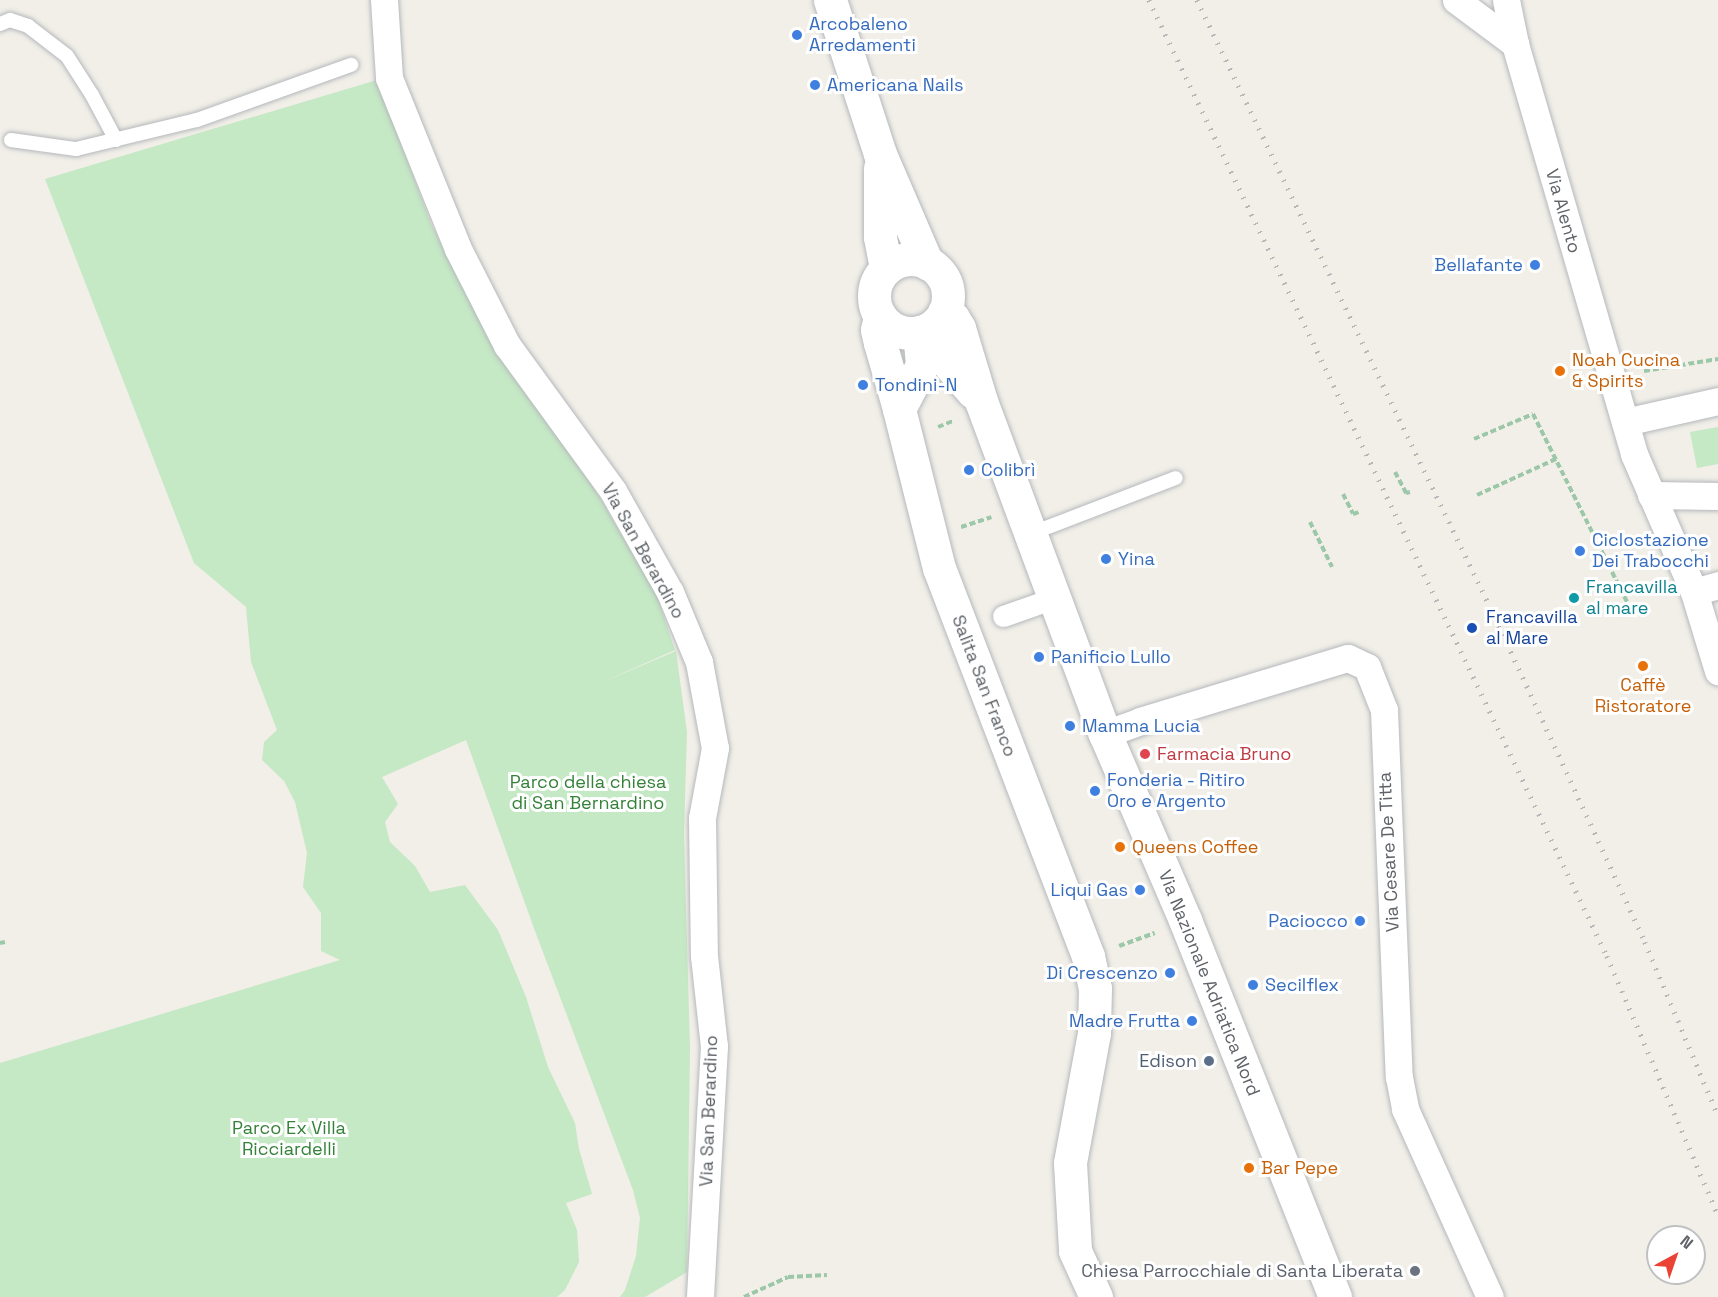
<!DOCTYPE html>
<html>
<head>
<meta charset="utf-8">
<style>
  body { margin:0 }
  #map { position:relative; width:1718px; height:1297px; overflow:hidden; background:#f1efe8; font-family:"Space Grotesk",sans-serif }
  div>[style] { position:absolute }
  .green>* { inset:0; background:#c5e8c5 }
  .path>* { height:4px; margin-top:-2px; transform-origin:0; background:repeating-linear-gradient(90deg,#9cc7a9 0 6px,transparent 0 9px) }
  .roads { filter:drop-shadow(0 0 2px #b5b8bc) drop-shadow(0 0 2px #b5b8bc) }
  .service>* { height:14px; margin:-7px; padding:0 7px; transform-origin:7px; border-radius:7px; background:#fff }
  .pedestrian>* { height:21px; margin:-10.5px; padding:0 10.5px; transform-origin:10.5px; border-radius:10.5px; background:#fff }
  .minor>* { height:27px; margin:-13.5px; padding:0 13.5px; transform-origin:13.5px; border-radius:13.5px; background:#fff }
  .secondary>* { height:33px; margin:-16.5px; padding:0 16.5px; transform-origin:16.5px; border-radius:16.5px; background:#fff }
  .secondary>.ring { margin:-16.5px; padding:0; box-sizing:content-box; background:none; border:33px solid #fff; border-radius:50% }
  .rail>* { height:4.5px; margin-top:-2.25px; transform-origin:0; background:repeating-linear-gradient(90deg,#b6b7b8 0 1.5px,transparent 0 9.5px) }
  .dots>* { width:16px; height:16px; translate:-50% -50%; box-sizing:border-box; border:3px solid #fff; border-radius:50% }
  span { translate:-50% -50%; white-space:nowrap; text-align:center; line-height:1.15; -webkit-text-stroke:6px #fff; paint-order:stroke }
  .shop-label { font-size:18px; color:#366cbe }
  .left { translate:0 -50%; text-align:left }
  .right { translate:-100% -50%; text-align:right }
  .street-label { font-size:18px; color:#5f6368 }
  .food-label { font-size:18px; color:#c56008 }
  .culture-label { font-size:18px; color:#0d838f }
  .transit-label { font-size:18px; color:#164399 }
  .health-label { font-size:18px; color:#be3a42 }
  .park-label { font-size:18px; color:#348238 }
  .service-label { font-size:18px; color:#4e5e75 }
  .worship-label { font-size:18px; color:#5b616d }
  .north { position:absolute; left:1646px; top:1225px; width:60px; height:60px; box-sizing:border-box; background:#fff; border:2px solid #bfc1c3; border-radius:50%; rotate:40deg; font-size:16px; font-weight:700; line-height:24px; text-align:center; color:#5f6368 }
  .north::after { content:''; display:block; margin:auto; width:21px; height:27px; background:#ea4335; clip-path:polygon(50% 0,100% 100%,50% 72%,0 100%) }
</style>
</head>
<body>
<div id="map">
  <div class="green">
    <i style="clip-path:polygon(377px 80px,432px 226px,480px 317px,590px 481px,656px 593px,675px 650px,598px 684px,676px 651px,687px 732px,684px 834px,690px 1048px,687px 1272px,645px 1297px,620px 1297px,625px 1290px,636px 1256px,640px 1218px,633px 1190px,535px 931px,466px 740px,382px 777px,398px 804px,385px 822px,390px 842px,415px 866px,430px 892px,465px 885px,498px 930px,526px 997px,548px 1067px,575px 1123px,579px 1149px,592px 1194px,566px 1203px,577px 1230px,579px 1262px,565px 1290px,557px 1297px,0 1297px,0 1063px,340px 960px,321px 951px,321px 913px,303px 887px,307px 853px,295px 802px,284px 781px,262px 760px,264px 742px,277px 730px,251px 662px,246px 607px,194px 563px,45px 179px)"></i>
    <i style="clip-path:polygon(1718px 427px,1718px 464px,1697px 468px,1690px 432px)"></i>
  </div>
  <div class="path">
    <i style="left:1644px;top:371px;width:75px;rotate:-9.2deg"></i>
    <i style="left:938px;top:427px;width:16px;rotate:-22deg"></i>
    <i style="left:1474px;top:439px;width:64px;rotate:-23deg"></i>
    <i style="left:1533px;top:414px;width:159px;rotate:63.4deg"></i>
    <i style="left:1604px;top:556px;width:10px;rotate:156deg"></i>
    <i style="left:1395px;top:472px;width:24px;rotate:62deg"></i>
    <i style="left:1406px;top:493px;width:4px;rotate:-14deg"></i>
    <i style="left:1343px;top:494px;width:22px;rotate:63deg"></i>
    <i style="left:1353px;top:514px;width:6px;rotate:-18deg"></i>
    <i style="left:1477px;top:495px;width:87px;rotate:-24.5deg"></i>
    <i style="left:1310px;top:522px;width:50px;rotate:63.9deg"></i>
    <i style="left:961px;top:527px;width:32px;rotate:-18deg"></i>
    <i style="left:1604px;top:556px;width:67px;rotate:63.4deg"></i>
    <i style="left:0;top:943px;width:5px;rotate:-11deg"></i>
    <i style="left:1119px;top:946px;width:38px;rotate:-20deg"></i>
    <i style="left:744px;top:1297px;width:48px;rotate:-24.4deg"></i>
    <i style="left:788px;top:1277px;width:39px;rotate:-3deg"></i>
  </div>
  <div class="roads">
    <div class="service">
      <i style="left:0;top:24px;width:11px;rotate:-22deg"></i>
      <i style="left:10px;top:20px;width:19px;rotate:18deg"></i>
      <i style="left:28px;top:26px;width:49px;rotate:37.6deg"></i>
      <i style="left:67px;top:56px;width:46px;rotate:57.3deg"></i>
      <i style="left:92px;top:95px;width:51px;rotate:61.9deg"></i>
      <i style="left:11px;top:140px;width:66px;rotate:7.9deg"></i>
      <i style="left:76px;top:149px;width:124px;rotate:-13.5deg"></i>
      <i style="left:197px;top:120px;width:164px;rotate:-19.7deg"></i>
      <i style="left:1030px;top:534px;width:156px;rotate:-21deg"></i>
    </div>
    <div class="pedestrian">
      <i style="left:1003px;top:616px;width:54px;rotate:-19.4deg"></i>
    </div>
    <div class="minor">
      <i style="left:384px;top:0;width:78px;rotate:86.3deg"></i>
      <i style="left:389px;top:78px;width:184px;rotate:68deg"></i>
      <i style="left:458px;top:249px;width:108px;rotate:63deg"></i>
      <i style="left:507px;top:345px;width:180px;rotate:54deg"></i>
      <i style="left:613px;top:491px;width:116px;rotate:60.6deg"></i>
      <i style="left:670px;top:592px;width:76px;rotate:67.5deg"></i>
      <i style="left:699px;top:662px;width:87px;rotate:79.5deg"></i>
      <i style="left:715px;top:748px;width:71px;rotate:100.5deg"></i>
      <i style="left:702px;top:818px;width:138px;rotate:89.2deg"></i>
      <i style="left:704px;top:956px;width:91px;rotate:83.7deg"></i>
      <i style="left:714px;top:1046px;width:251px;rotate:93.2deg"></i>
      <i style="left:1456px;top:0;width:74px;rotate:36.7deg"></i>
      <i style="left:1506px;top:0;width:45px;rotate:78.4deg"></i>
      <i style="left:1515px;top:44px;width:427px;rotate:73.8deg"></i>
      <i style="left:1634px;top:454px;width:150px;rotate:66.5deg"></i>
      <i style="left:1694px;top:592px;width:83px;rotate:73.1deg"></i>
      <i style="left:1625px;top:422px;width:95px;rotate:-12.7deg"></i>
      <i style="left:1651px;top:495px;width:67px;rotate:0.9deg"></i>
      <i style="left:1694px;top:592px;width:25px;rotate:-16deg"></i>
      <i style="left:1105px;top:734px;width:37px;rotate:-20deg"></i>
      <i style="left:1140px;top:721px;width:217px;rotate:-16.9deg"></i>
      <i style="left:1348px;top:658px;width:21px;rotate:25deg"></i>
      <i style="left:1367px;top:667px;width:46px;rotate:68.4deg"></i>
      <i style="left:1384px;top:710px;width:367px;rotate:87.7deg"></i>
      <i style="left:1399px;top:1077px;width:33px;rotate:79deg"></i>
      <i style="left:1405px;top:1109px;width:206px;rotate:65.7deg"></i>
    </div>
    <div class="secondary">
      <i style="left:830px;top:0;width:162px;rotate:72deg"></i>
      <i style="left:880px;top:154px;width:119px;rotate:66.7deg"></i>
      <i style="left:880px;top:168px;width:69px;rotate:90deg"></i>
      <i style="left:880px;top:237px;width:32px;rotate:79deg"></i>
      <i class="ring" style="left:874px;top:259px;width:41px;height:41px"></i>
      <i style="left:944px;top:312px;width:11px;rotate:34deg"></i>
      <i style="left:953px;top:318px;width:12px;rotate:59deg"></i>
      <i style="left:959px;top:328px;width:76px;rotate:73.2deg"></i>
      <i style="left:981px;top:401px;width:355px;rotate:69.6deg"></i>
      <i style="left:1105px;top:734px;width:202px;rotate:66.7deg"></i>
      <i style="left:1185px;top:920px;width:406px;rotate:68.3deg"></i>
      <i style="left:880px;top:316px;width:14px;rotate:102deg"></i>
      <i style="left:877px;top:330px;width:13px;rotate:77deg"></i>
      <i style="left:880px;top:343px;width:69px;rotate:73.9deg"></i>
      <i style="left:899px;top:409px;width:164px;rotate:75.9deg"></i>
      <i style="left:939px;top:568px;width:416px;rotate:69deg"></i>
      <i style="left:1088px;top:956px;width:33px;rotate:78deg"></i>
      <i style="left:1095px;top:988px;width:45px;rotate:91.3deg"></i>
      <i style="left:1094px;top:1033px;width:132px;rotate:100.5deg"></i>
      <i style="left:1070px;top:1163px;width:88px;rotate:86.7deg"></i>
      <i style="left:1075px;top:1251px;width:51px;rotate:65.5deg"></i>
      <i style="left:921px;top:332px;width:79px;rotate:49.1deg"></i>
      <i style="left:899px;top:409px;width:50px;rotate:-62.4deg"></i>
      <i style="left:922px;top:365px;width:33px;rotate:-95deg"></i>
    </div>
  </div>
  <div class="rail">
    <i style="left:1149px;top:0;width:1060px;rotate:64.4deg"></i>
    <i style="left:1607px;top:956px;width:282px;rotate:66.8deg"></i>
    <i style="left:1197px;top:0;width:685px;rotate:64.22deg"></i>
    <i style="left:1495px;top:617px;width:358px;rotate:65.2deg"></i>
    <i style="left:1645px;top:942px;width:189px;rotate:67.2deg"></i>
  </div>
  <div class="dots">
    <i style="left:797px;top:35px;background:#3f7fe0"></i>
    <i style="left:815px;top:85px;background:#3f7fe0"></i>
    <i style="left:1535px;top:265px;background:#3f7fe0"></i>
    <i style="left:1560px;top:371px;background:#e8710a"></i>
    <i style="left:863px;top:385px;background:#3f7fe0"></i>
    <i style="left:969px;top:470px;background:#3f7fe0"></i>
    <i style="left:1580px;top:551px;background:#3f7fe0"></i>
    <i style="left:1106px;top:559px;background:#3f7fe0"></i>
    <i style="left:1574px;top:598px;background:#0f9aa8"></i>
    <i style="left:1472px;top:628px;background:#1a4fb4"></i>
    <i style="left:1039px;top:657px;background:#3f7fe0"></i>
    <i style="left:1643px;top:666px;background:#e8710a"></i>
    <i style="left:1070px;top:726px;background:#3f7fe0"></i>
    <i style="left:1145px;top:754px;background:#e0444e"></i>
    <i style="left:1095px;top:791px;background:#3f7fe0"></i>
    <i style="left:1120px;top:847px;background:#e8710a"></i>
    <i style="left:1140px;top:890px;background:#3f7fe0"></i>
    <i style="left:1360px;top:921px;background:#3f7fe0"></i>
    <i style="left:1170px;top:973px;background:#3f7fe0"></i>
    <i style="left:1253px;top:985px;background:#3f7fe0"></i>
    <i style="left:1192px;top:1021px;background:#3f7fe0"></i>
    <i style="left:1209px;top:1061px;background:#5c6f8a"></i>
    <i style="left:1249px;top:1168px;background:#e8710a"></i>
    <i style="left:1415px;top:1271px;background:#6b7280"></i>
  </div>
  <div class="shop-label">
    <span class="left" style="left:809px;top:35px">Arcobaleno<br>Arredamenti</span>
    <span class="left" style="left:827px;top:85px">Americana Nails</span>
    <span class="right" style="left:1523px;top:265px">Bellafante</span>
    <span class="left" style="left:875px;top:385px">Tondini-N</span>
    <span class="left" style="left:981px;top:470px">Colibrì</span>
    <span class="left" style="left:1592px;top:551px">Ciclostazione<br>Dei Trabocchi</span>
    <span class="left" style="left:1118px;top:559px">Yina</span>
    <span class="left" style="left:1051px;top:657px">Panificio Lullo</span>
    <span class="left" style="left:1082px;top:726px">Mamma Lucia</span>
    <span class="left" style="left:1107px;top:791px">Fonderia - Ritiro<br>Oro e Argento</span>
    <span class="right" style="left:1128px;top:890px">Liqui Gas</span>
    <span class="right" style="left:1348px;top:921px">Paciocco</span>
    <span class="right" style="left:1158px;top:973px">Di Crescenzo</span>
    <span class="left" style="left:1265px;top:985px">Secilflex</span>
    <span class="right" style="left:1180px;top:1021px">Madre Frutta</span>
  </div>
  <div class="street-label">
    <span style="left:1563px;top:211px;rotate:74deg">Via Alento</span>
    <span style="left:643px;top:551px;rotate:61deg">Via San Berardino</span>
    <span style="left:984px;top:686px;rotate:69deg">Salita San Franco</span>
    <span style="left:1389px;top:852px;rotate:-93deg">Via Cesare De Titta</span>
    <span style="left:1209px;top:983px;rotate:68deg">Via Nazionale Adriatica Nord</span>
    <span style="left:709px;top:1111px;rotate:-88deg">Via San Berardino</span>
  </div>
  <div class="food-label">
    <span class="left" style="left:1572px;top:371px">Noah Cucina<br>&amp; Spirits</span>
    <span style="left:1643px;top:696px">Caffè<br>Ristoratore</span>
    <span class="left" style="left:1132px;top:847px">Queens Coffee</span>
    <span class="left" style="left:1261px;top:1168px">Bar Pepe</span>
  </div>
  <div class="culture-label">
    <span class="left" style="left:1586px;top:598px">Francavilla<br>al mare</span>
  </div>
  <div class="transit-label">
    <span class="left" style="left:1486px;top:628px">Francavilla<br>al Mare</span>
  </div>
  <div class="health-label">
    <span class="left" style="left:1157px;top:754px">Farmacia Bruno</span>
  </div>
  <div class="park-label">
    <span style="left:588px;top:793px">Parco della chiesa<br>di San Bernardino</span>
    <span style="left:289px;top:1139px">Parco Ex Villa<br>Ricciardelli</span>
  </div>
  <div class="service-label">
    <span class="right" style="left:1197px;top:1061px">Edison</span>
  </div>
  <div class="worship-label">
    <span class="right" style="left:1403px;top:1271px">Chiesa Parrocchiale di Santa Liberata</span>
  </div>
  <div class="north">N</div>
</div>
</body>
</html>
